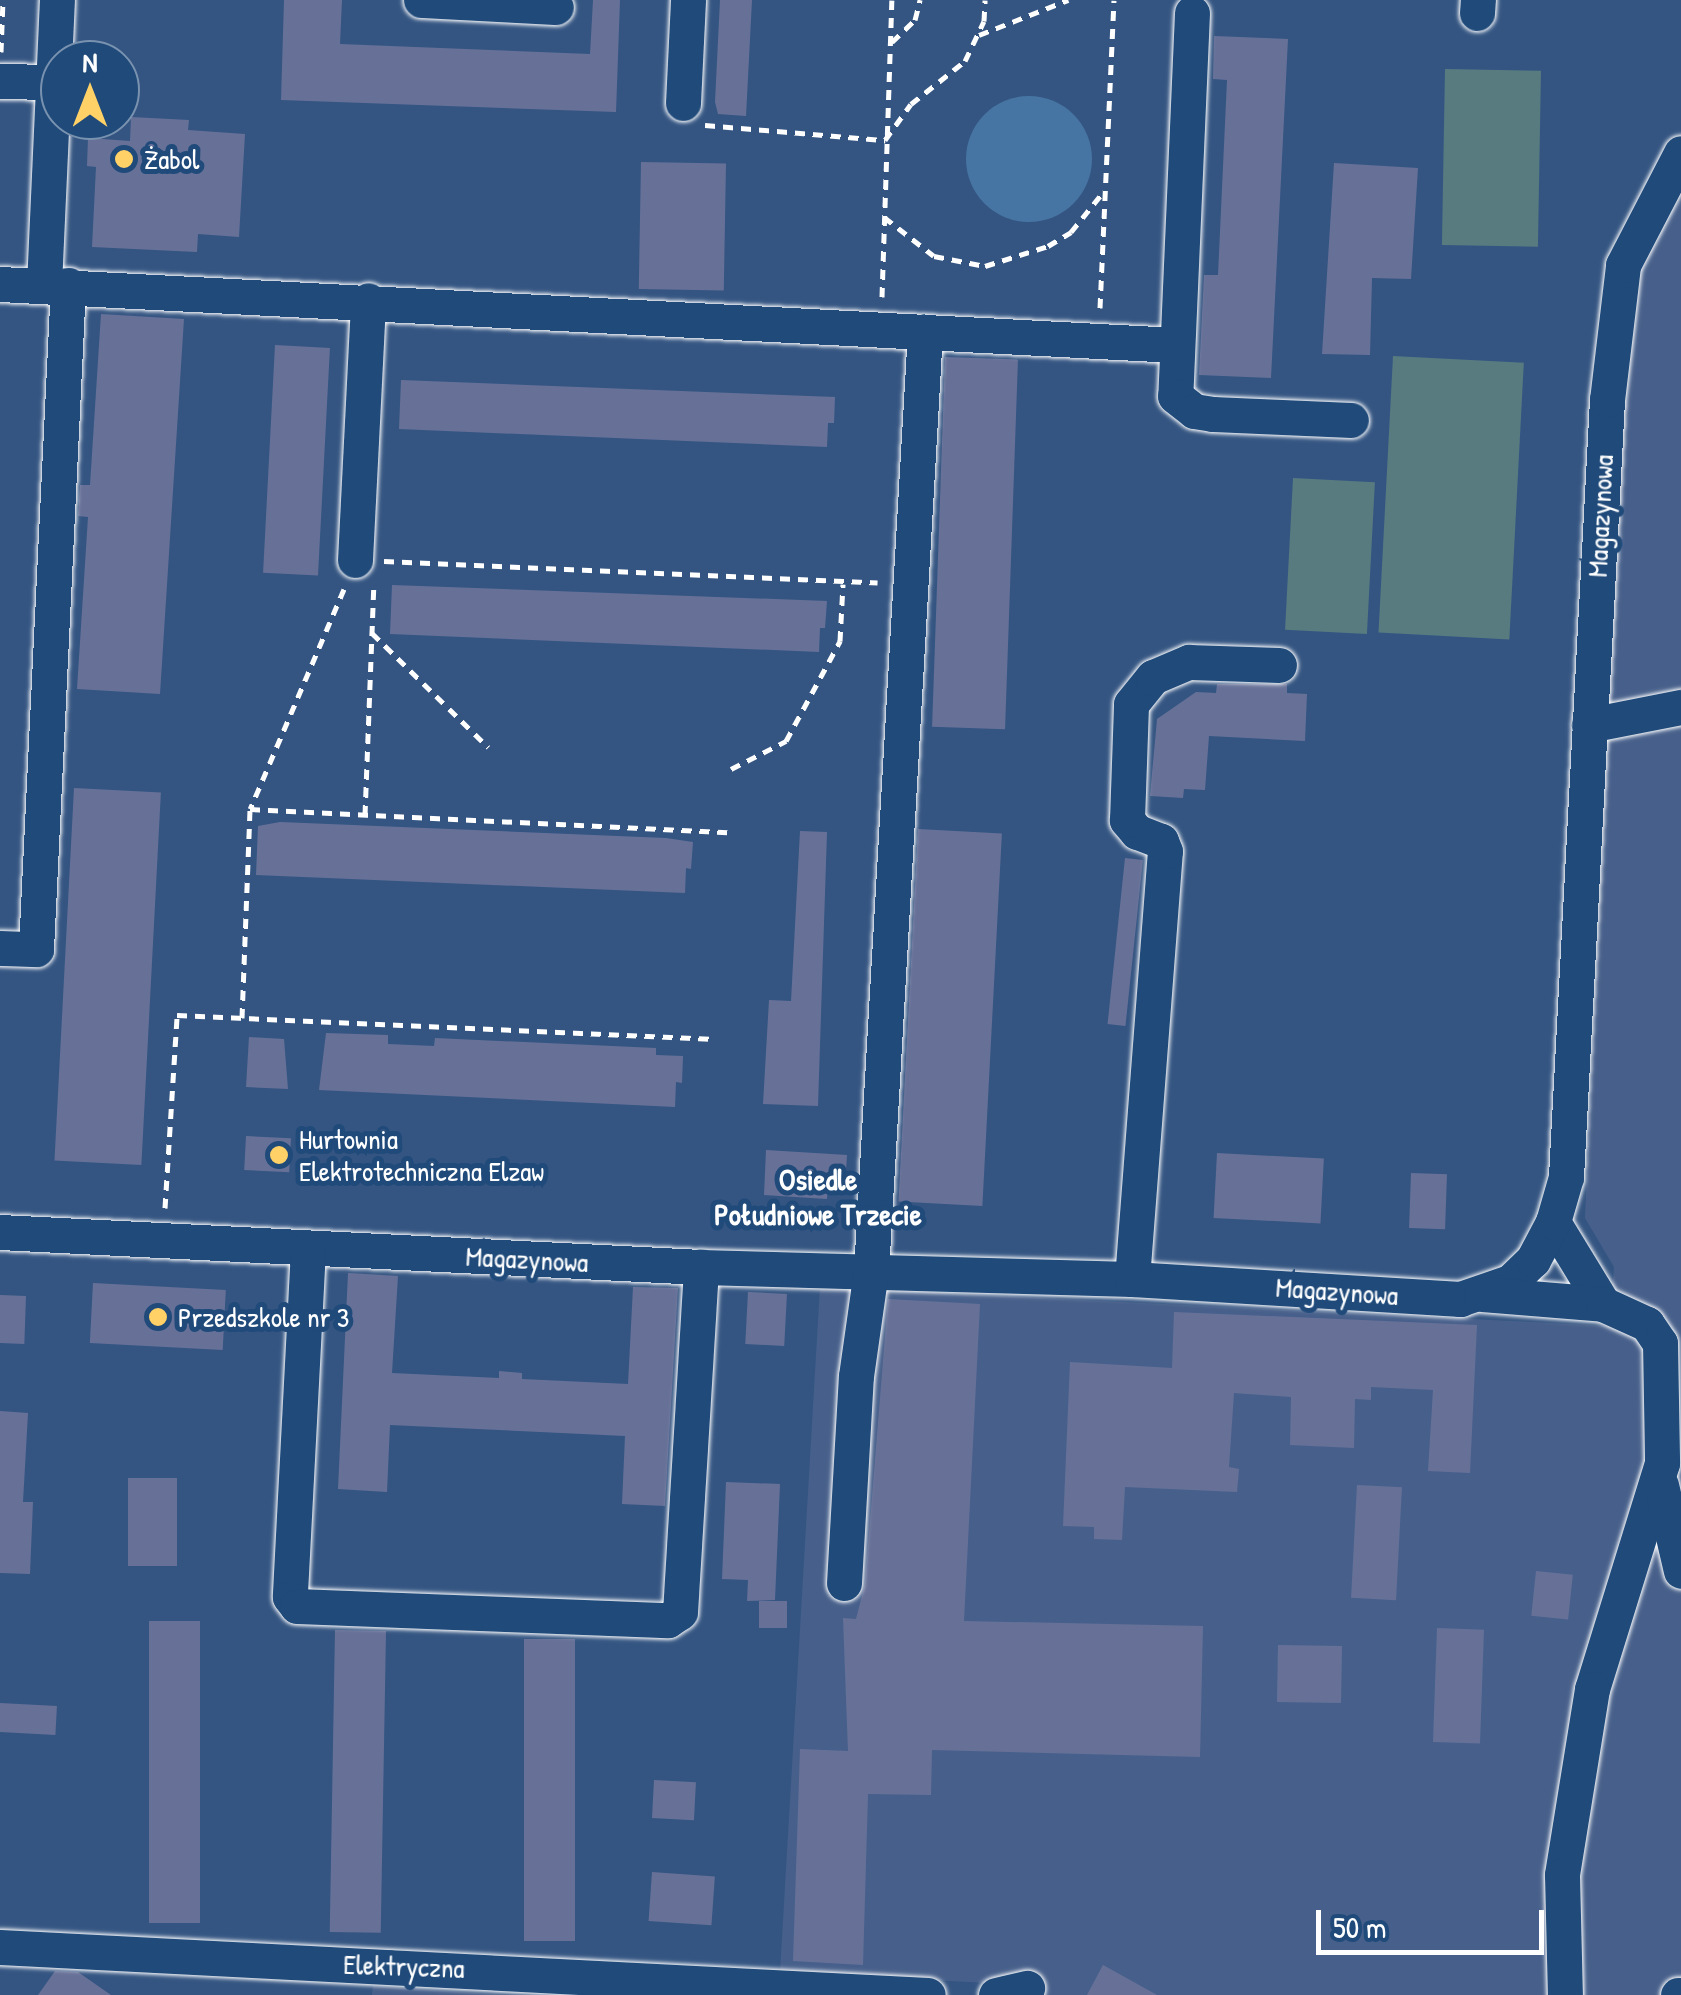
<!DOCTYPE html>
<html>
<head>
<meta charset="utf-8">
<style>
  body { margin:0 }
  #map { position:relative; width:1681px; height:1995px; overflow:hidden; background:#345582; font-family:"Patrick Hand",sans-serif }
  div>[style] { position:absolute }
  .built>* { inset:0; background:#47608b }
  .green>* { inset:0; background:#587b80; transform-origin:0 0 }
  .water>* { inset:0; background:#4775a3 }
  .round { border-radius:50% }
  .building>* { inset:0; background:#677198; transform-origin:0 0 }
  .path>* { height:5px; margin-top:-2.5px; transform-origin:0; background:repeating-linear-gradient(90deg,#fff 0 10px,transparent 0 18px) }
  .roads { filter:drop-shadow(0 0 2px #fff) drop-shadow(0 0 2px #fff) }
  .minor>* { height:35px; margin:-17.5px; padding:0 17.5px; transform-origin:17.5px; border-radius:17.5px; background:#1f4a7a }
  .dots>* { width:28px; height:28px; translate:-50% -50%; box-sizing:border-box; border:5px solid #1f4a7a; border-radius:50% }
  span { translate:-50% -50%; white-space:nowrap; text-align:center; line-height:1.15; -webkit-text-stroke:10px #1f4a7a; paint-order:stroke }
  .poi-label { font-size:28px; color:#fff }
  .left { translate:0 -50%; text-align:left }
  .street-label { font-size:28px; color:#fff }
  .neighbourhood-label { font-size:30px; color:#fff; font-weight:700 }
  .north { position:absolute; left:40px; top:40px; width:100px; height:100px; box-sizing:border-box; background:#1f4a7a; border:2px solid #7992af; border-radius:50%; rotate:0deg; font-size:28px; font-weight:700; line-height:40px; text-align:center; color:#fff }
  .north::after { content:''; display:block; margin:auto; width:35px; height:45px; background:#ffd166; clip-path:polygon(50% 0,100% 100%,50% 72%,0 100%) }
  .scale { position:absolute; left:1316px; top:1910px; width:228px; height:45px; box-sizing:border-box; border:5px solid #fff; border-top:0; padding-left:12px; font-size:30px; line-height:35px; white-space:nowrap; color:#fff; -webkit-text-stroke:8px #1f4a7a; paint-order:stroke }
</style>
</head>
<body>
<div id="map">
  <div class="built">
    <i style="clip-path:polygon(1681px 187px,1681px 1995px,989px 1995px,989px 1983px,780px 1972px,820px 1287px,1610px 1326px,1614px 1267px,1585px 1218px,1622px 404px,1630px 298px,1662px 215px)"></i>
    <i style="clip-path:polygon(373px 1986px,504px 1995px,372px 1995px)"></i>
  </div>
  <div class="green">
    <i style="left:1445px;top:69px;width:96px;height:176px;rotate:1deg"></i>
    <i style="left:1393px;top:356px;width:131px;height:277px;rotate:3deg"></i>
    <i style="left:1293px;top:478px;width:82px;height:152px;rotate:3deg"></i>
  </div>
  <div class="water">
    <i class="round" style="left:966px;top:96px;width:126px;height:126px"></i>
  </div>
  <div class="building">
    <i style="clip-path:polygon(284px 0,342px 0,340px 44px,590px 54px,593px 0,620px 0,616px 112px,281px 100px)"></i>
    <i style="clip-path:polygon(720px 0,752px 0,746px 116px,718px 114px,715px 102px)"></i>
    <i style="clip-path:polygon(1214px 36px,1288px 39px,1271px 378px,1199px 375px,1204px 275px,1218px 275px,1227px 80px,1213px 79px)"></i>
    <i style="clip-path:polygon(131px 117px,189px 120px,188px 130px,245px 134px,239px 237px,198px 234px,197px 252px,92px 247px,96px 167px,87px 166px,88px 138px,130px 141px)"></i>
    <i style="left:641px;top:162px;width:85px;height:127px;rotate:1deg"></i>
    <i style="clip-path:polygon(1334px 163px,1418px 168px,1411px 279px,1372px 278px,1370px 355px,1322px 354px)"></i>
    <i style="clip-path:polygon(101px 314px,184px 319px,160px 694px,77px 689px,88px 517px,78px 516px,80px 485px,90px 485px)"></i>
    <i style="left:275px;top:345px;width:55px;height:228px;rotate:3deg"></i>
    <i style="left:945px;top:357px;width:73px;height:370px;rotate:2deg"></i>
    <i style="clip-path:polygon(401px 380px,835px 397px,834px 423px,828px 423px,827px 447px,399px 429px)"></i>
    <i style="clip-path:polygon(392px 585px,827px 601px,825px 628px,820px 628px,819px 652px,390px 634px)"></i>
    <i style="clip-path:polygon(1217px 684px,1287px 684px,1287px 693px,1307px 694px,1305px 741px,1209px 736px,1205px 790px,1184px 789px,1183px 798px,1150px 796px,1157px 719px,1196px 692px,1216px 693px)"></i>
    <i style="left:74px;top:788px;width:87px;height:373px;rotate:3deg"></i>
    <i style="clip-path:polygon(280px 822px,666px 838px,693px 842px,691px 869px,686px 868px,685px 893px,256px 875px,258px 826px)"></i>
    <i style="left:918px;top:829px;width:84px;height:373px;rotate:3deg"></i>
    <i style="clip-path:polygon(800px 831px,827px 832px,818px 1106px,763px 1104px,769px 1000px,791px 1001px)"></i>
    <i style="left:1125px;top:858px;width:18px;height:167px;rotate:6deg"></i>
    <i style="clip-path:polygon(326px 1033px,388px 1035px,388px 1044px,434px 1046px,435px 1038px,656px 1048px,656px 1055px,683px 1056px,682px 1083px,676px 1082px,675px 1107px,319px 1090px)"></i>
    <i style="clip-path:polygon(249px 1037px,284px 1039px,288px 1089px,246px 1087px)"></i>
    <i style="left:246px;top:1136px;width:45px;height:34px;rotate:3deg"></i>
    <i style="clip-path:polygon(766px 1150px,847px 1155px,845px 1187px,828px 1186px,827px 1199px,764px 1195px)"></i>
    <i style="left:1217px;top:1153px;width:107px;height:65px;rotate:3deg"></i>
    <i style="left:1411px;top:1173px;width:36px;height:55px;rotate:2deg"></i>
    <i style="clip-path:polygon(348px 1273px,398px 1276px,392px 1373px,499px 1378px,499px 1371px,522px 1373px,522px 1379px,628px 1384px,633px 1287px,678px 1288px,665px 1506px,622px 1504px,625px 1436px,390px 1425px,387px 1492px,338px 1489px)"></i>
    <i style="left:93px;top:1283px;width:133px;height:60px;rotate:3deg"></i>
    <i style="left:748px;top:1292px;width:39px;height:52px;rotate:3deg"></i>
    <i style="left:0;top:1295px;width:26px;height:48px;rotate:2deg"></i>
    <i style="clip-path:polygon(888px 1299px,980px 1304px,964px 1621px,1203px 1626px,1200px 1757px,932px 1750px,931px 1795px,868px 1794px,863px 1965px,793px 1961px,800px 1749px,848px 1751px,843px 1618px,856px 1619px,865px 1584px)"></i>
    <i style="clip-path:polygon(1174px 1312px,1477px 1325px,1470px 1473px,1428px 1471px,1433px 1390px,1371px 1387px,1371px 1400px,1355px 1399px,1354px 1448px,1290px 1445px,1291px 1397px,1234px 1393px,1229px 1467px,1239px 1469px,1237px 1492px,1125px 1487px,1122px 1540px,1094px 1539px,1094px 1527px,1063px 1526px,1070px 1362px,1172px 1368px)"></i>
    <i style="clip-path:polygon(0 1411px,28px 1413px,23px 1502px,33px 1502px,30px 1574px,0 1573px)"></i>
    <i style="left:128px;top:1478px;width:49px;height:88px"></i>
    <i style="clip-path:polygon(726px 1482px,780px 1484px,775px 1600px,747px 1601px,748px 1580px,722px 1579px)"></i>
    <i style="left:1357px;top:1485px;width:45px;height:113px;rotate:3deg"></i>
    <i style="left:1536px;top:1571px;width:37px;height:45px;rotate:6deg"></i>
    <i style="left:787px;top:1601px;width:27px;height:28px;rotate:90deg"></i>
    <i style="left:149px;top:1621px;width:51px;height:302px"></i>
    <i style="left:1437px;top:1628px;width:47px;height:114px;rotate:2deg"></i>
    <i style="left:335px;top:1630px;width:51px;height:302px;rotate:1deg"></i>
    <i style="left:524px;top:1639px;width:51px;height:302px"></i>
    <i style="left:1278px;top:1645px;width:64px;height:57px;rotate:1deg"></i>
    <i style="left:0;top:1703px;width:57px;height:29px;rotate:3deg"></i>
    <i style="left:654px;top:1780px;width:42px;height:38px;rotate:3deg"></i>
    <i style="left:652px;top:1872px;width:63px;height:49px;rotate:4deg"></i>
    <i style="clip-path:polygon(1103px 1965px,1157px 1995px,1087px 1995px)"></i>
    <i style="clip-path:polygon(55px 1971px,78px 1972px,111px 1995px,38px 1995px)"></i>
  </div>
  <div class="path">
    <i style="left:979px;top:35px;width:96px;rotate:-21.5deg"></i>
    <i style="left:892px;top:42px;width:32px;rotate:-44deg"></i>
    <i style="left:915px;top:20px;width:21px;rotate:-76deg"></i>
    <i style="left:1px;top:52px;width:52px;rotate:-87.8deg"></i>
    <i style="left:705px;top:125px;width:181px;rotate:4.8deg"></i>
    <i style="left:885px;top:140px;width:44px;rotate:-54.2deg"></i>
    <i style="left:911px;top:104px;width:69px;rotate:-38.5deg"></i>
    <i style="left:965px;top:61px;width:44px;rotate:-64.6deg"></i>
    <i style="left:984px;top:21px;width:21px;rotate:-87deg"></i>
    <i style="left:884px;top:217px;width:63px;rotate:38deg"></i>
    <i style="left:934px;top:256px;width:52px;rotate:11.1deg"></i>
    <i style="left:985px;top:266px;width:66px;rotate:-17.6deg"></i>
    <i style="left:1048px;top:246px;width:27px;rotate:-31deg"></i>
    <i style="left:1071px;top:232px;width:48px;rotate:-51deg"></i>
    <i style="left:882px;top:297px;width:297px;rotate:-88.1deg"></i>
    <i style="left:1100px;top:308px;width:308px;rotate:-87.4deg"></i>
    <i style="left:384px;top:561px;width:494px;rotate:2.5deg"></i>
    <i style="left:344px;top:589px;width:239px;rotate:113.1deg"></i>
    <i style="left:250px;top:809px;width:478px;rotate:2.8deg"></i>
    <i style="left:372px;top:633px;width:163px;rotate:44.5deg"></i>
    <i style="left:731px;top:769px;width:62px;rotate:-27deg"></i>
    <i style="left:786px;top:741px;width:114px;rotate:-61.6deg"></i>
    <i style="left:840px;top:641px;width:57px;rotate:-87deg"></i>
    <i style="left:365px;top:815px;width:232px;rotate:-87.8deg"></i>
    <i style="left:242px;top:1018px;width:209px;rotate:-87.8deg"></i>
    <i style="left:165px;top:1208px;width:193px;rotate:-86.4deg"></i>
    <i style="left:177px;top:1015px;width:539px;rotate:2.55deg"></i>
  </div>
  <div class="roads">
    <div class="minor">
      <i style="left:421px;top:0;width:135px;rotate:3deg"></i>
      <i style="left:1192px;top:13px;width:383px;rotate:92.5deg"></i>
      <i style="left:1175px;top:396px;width:24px;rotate:38deg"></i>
      <i style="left:1194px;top:411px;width:19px;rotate:9deg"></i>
      <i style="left:1213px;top:414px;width:138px;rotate:2.5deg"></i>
      <i style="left:1477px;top:13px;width:13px;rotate:-86deg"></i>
      <i style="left:0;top:81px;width:53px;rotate:1.1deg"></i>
      <i style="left:683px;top:103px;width:103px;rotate:-87.2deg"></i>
      <i style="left:0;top:284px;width:1178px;rotate:2.97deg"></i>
      <i style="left:44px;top:285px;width:285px;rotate:-87.4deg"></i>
      <i style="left:355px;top:560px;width:260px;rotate:-87.1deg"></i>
      <i style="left:1589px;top:725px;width:94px;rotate:-11.1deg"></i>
      <i style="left:0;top:948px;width:36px;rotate:2deg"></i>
      <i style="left:36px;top:949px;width:665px;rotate:-87.24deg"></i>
      <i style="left:1553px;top:1222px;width:96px;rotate:58.6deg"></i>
      <i style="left:0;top:1232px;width:702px;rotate:2.86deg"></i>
      <i style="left:701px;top:1267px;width:431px;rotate:1.6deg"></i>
      <i style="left:1132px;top:1279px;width:329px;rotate:3.5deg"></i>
      <i style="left:1460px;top:1299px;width:53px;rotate:-18.8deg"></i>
      <i style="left:1510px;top:1282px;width:32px;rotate:-44deg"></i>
      <i style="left:1533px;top:1260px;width:43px;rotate:-62.2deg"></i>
      <i style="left:1553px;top:1222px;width:47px;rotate:-73.9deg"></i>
      <i style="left:1566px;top:1177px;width:778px;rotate:-86.98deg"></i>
      <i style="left:1607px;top:400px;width:136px;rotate:-83.2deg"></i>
      <i style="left:1623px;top:265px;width:126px;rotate:-62.6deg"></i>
      <i style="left:308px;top:1249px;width:348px;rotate:93deg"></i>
      <i style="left:290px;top:1597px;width:11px;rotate:52deg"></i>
      <i style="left:297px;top:1606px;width:371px;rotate:2.2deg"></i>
      <i style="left:668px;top:1620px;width:14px;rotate:-34deg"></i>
      <i style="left:680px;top:1612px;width:346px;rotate:-86.5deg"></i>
      <i style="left:1132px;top:1279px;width:429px;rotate:-85.6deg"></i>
      <i style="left:1165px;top:851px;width:11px;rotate:-112deg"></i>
      <i style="left:1161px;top:841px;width:26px;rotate:-159deg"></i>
      <i style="left:1137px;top:832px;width:16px;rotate:-130deg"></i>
      <i style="left:1127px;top:820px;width:116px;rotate:-88deg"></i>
      <i style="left:1131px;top:704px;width:35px;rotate:-51deg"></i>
      <i style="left:1153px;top:677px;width:39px;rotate:-23deg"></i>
      <i style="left:1189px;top:662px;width:90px;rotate:1.9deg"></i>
      <i style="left:1482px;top:1294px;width:121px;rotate:4.7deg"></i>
      <i style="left:1603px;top:1304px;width:48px;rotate:24.4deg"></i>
      <i style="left:1647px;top:1324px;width:23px;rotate:56deg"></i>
      <i style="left:1660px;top:1343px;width:120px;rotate:89deg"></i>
      <i style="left:1662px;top:1463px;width:237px;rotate:107.2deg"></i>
      <i style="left:1592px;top:1689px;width:188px;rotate:99.2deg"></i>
      <i style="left:1562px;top:1875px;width:120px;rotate:88.6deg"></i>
      <i style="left:1661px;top:1485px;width:88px;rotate:76.9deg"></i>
      <i style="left:844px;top:1583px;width:207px;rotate:-86.7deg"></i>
      <i style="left:856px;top:1376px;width:106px;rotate:-81.9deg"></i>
      <i style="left:871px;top:1271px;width:941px;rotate:-86.71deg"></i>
      <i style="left:0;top:1947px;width:929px;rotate:2.96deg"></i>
      <i style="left:996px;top:1995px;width:32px;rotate:-13deg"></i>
      <i style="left:1678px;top:1995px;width:3px"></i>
    </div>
  </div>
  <div class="dots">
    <i style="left:124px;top:159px;background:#ffd166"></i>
    <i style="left:279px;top:1155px;background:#ffd166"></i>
    <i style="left:158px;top:1317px;background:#ffd166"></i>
  </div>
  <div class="poi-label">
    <span class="left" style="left:144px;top:159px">Żabol</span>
    <span class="left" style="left:299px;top:1155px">Hurtownia<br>Elektrotechniczna Elzaw</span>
    <span class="left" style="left:178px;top:1317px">Przedszkole nr 3</span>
  </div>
  <div class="street-label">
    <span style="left:1600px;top:516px;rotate:-87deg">Magazynowa</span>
    <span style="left:527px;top:1259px;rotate:3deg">Magazynowa</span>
    <span style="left:1337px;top:1291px;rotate:4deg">Magazynowa</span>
    <span style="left:404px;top:1966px;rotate:2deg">Elektryczna</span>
  </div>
  <div class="neighbourhood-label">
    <span style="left:818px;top:1196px">Osiedle<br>Południowe Trzecie</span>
  </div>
  <div class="north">N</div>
  <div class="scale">50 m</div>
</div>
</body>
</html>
